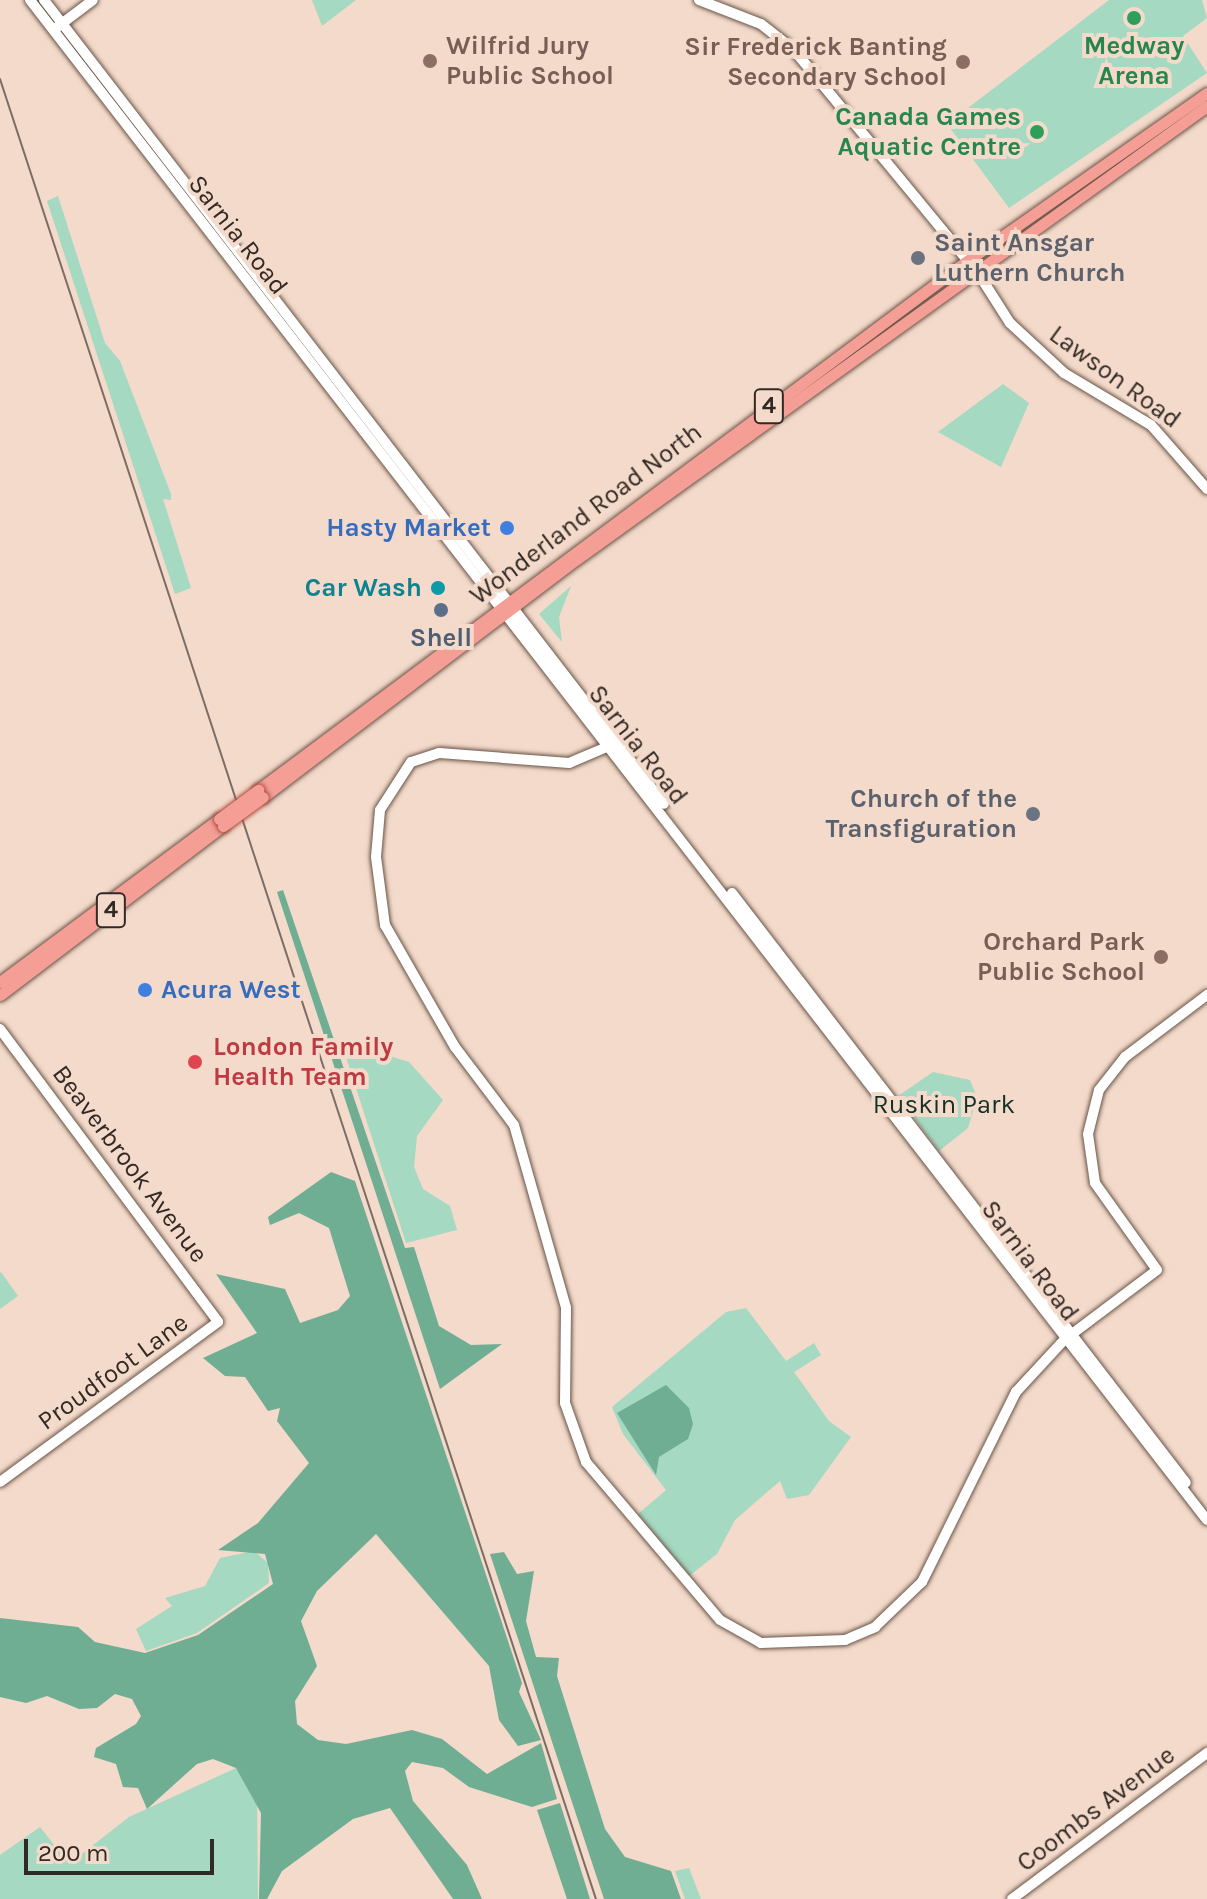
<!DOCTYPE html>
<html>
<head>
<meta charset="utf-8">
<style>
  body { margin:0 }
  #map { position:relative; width:1207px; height:1899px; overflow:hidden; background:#f3daca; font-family:Karla,sans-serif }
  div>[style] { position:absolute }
  .green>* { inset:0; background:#a5d9c1 }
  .forest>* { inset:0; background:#6fae92 }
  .roads { filter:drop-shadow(0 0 2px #695447) drop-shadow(0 0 2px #695447) }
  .secondary>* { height:10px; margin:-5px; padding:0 5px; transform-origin:5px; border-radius:5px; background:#fff }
  .primary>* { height:11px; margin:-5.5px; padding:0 5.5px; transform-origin:5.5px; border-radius:5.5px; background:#f49e95 }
  .rail>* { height:2px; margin:-1px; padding:0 1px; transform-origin:1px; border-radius:1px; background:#7d6d64 }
  .bridges { filter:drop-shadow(0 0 2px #ac4b40) drop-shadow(0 0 2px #ac4b40) }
  .primary-bridge>* { height:11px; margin:-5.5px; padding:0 5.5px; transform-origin:5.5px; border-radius:5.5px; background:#f49e95 }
  .dots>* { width:22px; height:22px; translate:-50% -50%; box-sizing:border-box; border:4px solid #f3daca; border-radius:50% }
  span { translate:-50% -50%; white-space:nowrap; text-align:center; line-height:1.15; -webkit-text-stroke:8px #f3daca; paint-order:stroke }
  .shield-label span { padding:2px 6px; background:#f3daca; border:2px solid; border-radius:6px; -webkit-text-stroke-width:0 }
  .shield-label { font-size:24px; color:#332924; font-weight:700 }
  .education-label { font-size:26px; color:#785e54; font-weight:700 }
  .left { translate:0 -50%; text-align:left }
  .right { translate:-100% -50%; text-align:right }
  .leisure-label { font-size:26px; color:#27864d; font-weight:700 }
  .street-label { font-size:26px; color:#332924 }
  .worship-label { font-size:26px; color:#5b616d; font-weight:700 }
  .shop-label { font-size:26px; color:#366cbe; font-weight:700 }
  .culture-label { font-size:26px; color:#0d838f; font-weight:700 }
  .service-label { font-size:26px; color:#4e5e75; font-weight:700 }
  .health-label { font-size:26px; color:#be3a42; font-weight:700 }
  .park-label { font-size:26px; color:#133024 }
  .scale { position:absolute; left:24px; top:1839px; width:190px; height:36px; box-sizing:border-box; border:4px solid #332924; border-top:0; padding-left:10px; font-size:24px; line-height:28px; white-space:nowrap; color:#332924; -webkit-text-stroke:6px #f3daca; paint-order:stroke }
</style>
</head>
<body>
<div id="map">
  <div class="green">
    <i style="clip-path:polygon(312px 0,356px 0,322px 26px)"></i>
    <i style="clip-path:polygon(1109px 0,1202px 0,1207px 18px,1183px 36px,1207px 73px,1009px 208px,947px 124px)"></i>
    <i style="clip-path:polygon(58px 196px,105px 343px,120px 361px,171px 494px,171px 500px,163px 499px,191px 588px,175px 594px,47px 201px)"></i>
    <i style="clip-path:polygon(1003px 384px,1029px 403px,1001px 467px,938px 432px)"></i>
    <i style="clip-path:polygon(571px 586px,559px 617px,562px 642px,539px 614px)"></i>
    <i style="clip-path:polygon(354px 1045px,409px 1062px,443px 1100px,417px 1136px,414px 1167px,423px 1189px,450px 1206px,457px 1230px,406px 1243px,343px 1048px)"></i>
    <i style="clip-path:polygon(933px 1072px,970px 1080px,977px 1097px,968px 1128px,939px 1151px,898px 1096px)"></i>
    <i style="clip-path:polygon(1px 1272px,18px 1296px,0 1309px,0 1273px)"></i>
    <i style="clip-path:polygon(746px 1308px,786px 1361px,814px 1343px,821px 1355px,794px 1372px,829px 1421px,851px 1437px,809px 1495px,787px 1499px,780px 1481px,735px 1520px,717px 1554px,689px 1576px,638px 1514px,666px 1490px,623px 1434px,612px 1407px,726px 1312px)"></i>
    <i style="clip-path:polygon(254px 1551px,268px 1563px,269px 1583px,197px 1633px,146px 1651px,136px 1629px,172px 1606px,165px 1598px,205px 1586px,220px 1558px)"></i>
    <i style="clip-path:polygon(236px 1768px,257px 1796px,258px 1899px,0 1899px,0 1855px,40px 1827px,69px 1864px,129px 1817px)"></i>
    <i style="clip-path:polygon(689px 1868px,701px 1899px,685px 1899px,675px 1871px)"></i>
  </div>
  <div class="forest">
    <i style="clip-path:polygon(283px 890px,405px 1248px,414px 1247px,439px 1326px,471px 1345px,502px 1344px,440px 1389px,277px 892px)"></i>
    <i style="clip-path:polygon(331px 1172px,355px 1181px,522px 1683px,519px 1692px,541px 1740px,518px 1746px,499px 1720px,489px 1666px,376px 1534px,317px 1591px,301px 1621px,317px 1666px,295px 1701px,297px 1724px,318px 1740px,346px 1744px,412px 1730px,442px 1739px,487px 1774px,541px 1743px,557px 1799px,532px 1807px,469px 1787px,443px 1768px,412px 1762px,405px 1771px,413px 1801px,467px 1865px,482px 1899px,453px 1899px,390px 1808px,353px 1819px,282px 1871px,267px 1899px,259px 1899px,261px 1813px,236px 1768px,213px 1759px,197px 1764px,147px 1809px,138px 1788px,123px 1787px,116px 1764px,94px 1757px,96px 1748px,136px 1724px,141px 1716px,132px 1699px,115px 1694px,97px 1708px,79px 1709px,47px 1696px,26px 1703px,0 1697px,0 1618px,78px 1627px,95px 1642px,145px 1653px,198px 1635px,273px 1584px,265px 1554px,218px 1550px,258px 1523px,309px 1463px,277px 1421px,280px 1408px,268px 1411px,245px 1377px,225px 1376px,203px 1358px,257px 1333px,216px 1274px,285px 1289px,300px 1323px,338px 1310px,350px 1296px,329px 1228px,299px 1213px,270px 1225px,268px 1217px)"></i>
    <i style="clip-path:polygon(666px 1385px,689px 1408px,693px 1424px,688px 1439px,659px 1457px,656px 1475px,617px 1413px)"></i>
    <i style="clip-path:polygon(504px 1552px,517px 1574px,534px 1571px,526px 1621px,536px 1657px,559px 1658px,557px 1676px,605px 1829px,625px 1857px,671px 1871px,681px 1899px,604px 1899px,490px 1554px)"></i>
    <i style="clip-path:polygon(560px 1803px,590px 1899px,567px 1899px,537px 1810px)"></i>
  </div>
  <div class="roads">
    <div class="secondary">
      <i style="left:30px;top:0;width:1922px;rotate:52.25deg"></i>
      <i style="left:44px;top:0;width:1015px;rotate:52.36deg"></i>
      <i style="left:699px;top:0;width:66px;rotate:21.2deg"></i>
      <i style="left:761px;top:24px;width:42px;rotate:38.2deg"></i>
      <i style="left:794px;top:50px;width:289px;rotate:50.5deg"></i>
      <i style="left:978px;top:273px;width:59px;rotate:57.4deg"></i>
      <i style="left:1010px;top:323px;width:74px;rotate:42.8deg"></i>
      <i style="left:1064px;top:373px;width:101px;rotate:30.9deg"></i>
      <i style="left:1151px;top:425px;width:85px;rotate:48.8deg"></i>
      <i style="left:56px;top:28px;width:46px;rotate:-37.1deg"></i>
      <i style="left:609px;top:746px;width:43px;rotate:157deg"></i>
      <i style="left:569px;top:763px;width:130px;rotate:-175.6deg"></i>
      <i style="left:439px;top:753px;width:29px;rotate:162deg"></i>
      <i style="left:411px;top:762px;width:57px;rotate:122.9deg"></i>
      <i style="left:380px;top:810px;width:47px;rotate:94.9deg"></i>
      <i style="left:376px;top:857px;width:69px;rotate:82.5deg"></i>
      <i style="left:385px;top:925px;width:141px;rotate:60.2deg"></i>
      <i style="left:455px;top:1047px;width:98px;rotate:52.9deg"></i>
      <i style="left:514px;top:1125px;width:190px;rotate:74.1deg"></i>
      <i style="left:566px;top:1308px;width:95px;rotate:90.6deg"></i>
      <i style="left:565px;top:1403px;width:63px;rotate:70.4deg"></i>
      <i style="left:586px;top:1462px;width:207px;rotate:49.7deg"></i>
      <i style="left:720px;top:1620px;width:47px;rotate:29.3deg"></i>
      <i style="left:761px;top:1643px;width:84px;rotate:-2deg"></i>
      <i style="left:845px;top:1640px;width:33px;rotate:-23deg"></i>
      <i style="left:875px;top:1627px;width:65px;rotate:-43.8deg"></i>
      <i style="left:922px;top:1582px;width:212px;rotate:-63.7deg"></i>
      <i style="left:1016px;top:1392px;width:69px;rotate:-47.3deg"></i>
      <i style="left:732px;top:893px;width:744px;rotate:52.42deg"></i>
      <i style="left:0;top:1029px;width:365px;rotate:53.3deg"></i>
      <i style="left:218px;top:1322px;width:270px;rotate:143.7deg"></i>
      <i style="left:1072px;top:1334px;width:106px;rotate:-37deg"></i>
      <i style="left:1157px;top:1270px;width:107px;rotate:-125.5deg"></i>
      <i style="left:1095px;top:1183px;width:49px;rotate:-98.1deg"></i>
      <i style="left:1088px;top:1134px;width:45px;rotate:-76deg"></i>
      <i style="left:1099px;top:1090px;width:42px;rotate:-51.8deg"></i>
      <i style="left:1125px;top:1057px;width:103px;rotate:-37.1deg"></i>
      <i style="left:1012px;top:1899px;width:244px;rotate:-36.8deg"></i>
    </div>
    <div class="primary">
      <i style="left:258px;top:790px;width:872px;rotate:-36.75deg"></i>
      <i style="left:957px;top:268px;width:305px;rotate:-35deg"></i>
      <i style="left:263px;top:797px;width:394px;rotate:-37.2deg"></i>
      <i style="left:577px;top:559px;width:776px;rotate:-35.72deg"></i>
      <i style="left:0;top:982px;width:273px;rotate:-36.7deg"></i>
      <i style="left:0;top:995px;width:280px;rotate:-37.2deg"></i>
    </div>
  </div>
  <div class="rail">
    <i style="left:0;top:79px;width:1915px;rotate:71.87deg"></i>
  </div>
  <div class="bridges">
    <div class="primary-bridge">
      <i style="left:219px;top:819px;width:49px;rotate:-36.6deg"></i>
      <i style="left:223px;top:826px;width:49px;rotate:-35.9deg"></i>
    </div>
  </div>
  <div class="dots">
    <i style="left:1134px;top:18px;background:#2e9e5b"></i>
    <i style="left:430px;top:61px;background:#8d6e63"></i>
    <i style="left:963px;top:62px;background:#8d6e63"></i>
    <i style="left:1037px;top:132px;background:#2e9e5b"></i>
    <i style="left:918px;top:258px;background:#6b7280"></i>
    <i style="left:507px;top:528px;background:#3f7fe0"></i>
    <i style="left:438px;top:588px;background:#0f9aa8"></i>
    <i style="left:441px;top:610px;background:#5c6f8a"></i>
    <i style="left:1033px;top:814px;background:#6b7280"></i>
    <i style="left:1161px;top:957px;background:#8d6e63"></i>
    <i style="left:145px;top:990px;background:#3f7fe0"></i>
    <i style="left:195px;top:1062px;background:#e0444e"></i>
  </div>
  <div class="shield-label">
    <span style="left:769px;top:406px">4</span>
    <span style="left:111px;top:910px">4</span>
  </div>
  <div class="education-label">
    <span class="left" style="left:446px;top:61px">Wilfrid Jury<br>Public School</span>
    <span class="right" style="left:947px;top:62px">Sir Frederick Banting<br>Secondary School</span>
    <span class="right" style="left:1145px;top:957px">Orchard Park<br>Public School</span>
  </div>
  <div class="leisure-label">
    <span style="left:1134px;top:61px">Medway<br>Arena</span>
    <span class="right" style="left:1021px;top:132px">Canada Games<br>Aquatic Centre</span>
  </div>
  <div class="street-label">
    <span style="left:238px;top:235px;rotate:52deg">Sarnia Road</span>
    <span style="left:1115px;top:377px;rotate:36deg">Lawson Road</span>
    <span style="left:586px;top:514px;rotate:-37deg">Wonderland Road North</span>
    <span style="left:638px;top:745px;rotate:52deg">Sarnia Road</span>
    <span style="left:130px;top:1164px;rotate:53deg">Beaverbrook Avenue</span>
    <span style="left:1030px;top:1261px;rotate:53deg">Sarnia Road</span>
    <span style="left:113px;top:1372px;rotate:-36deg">Proudfoot Lane</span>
    <span style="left:1096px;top:1809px;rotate:-37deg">Coombs Avenue</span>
  </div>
  <div class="worship-label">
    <span class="left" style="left:934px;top:258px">Saint Ansgar<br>Luthern Church</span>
    <span class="right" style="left:1017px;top:814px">Church of the<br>Transfiguration</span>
  </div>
  <div class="shop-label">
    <span class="right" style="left:491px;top:528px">Hasty Market</span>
    <span class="left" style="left:161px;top:990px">Acura West</span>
  </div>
  <div class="culture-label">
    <span class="right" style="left:422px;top:588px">Car Wash</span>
  </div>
  <div class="service-label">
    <span style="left:441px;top:638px">Shell</span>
  </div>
  <div class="health-label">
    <span class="left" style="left:213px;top:1062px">London Family<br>Health Team</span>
  </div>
  <div class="park-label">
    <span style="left:944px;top:1105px">Ruskin Park</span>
  </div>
  <div class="scale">200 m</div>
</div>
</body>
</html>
